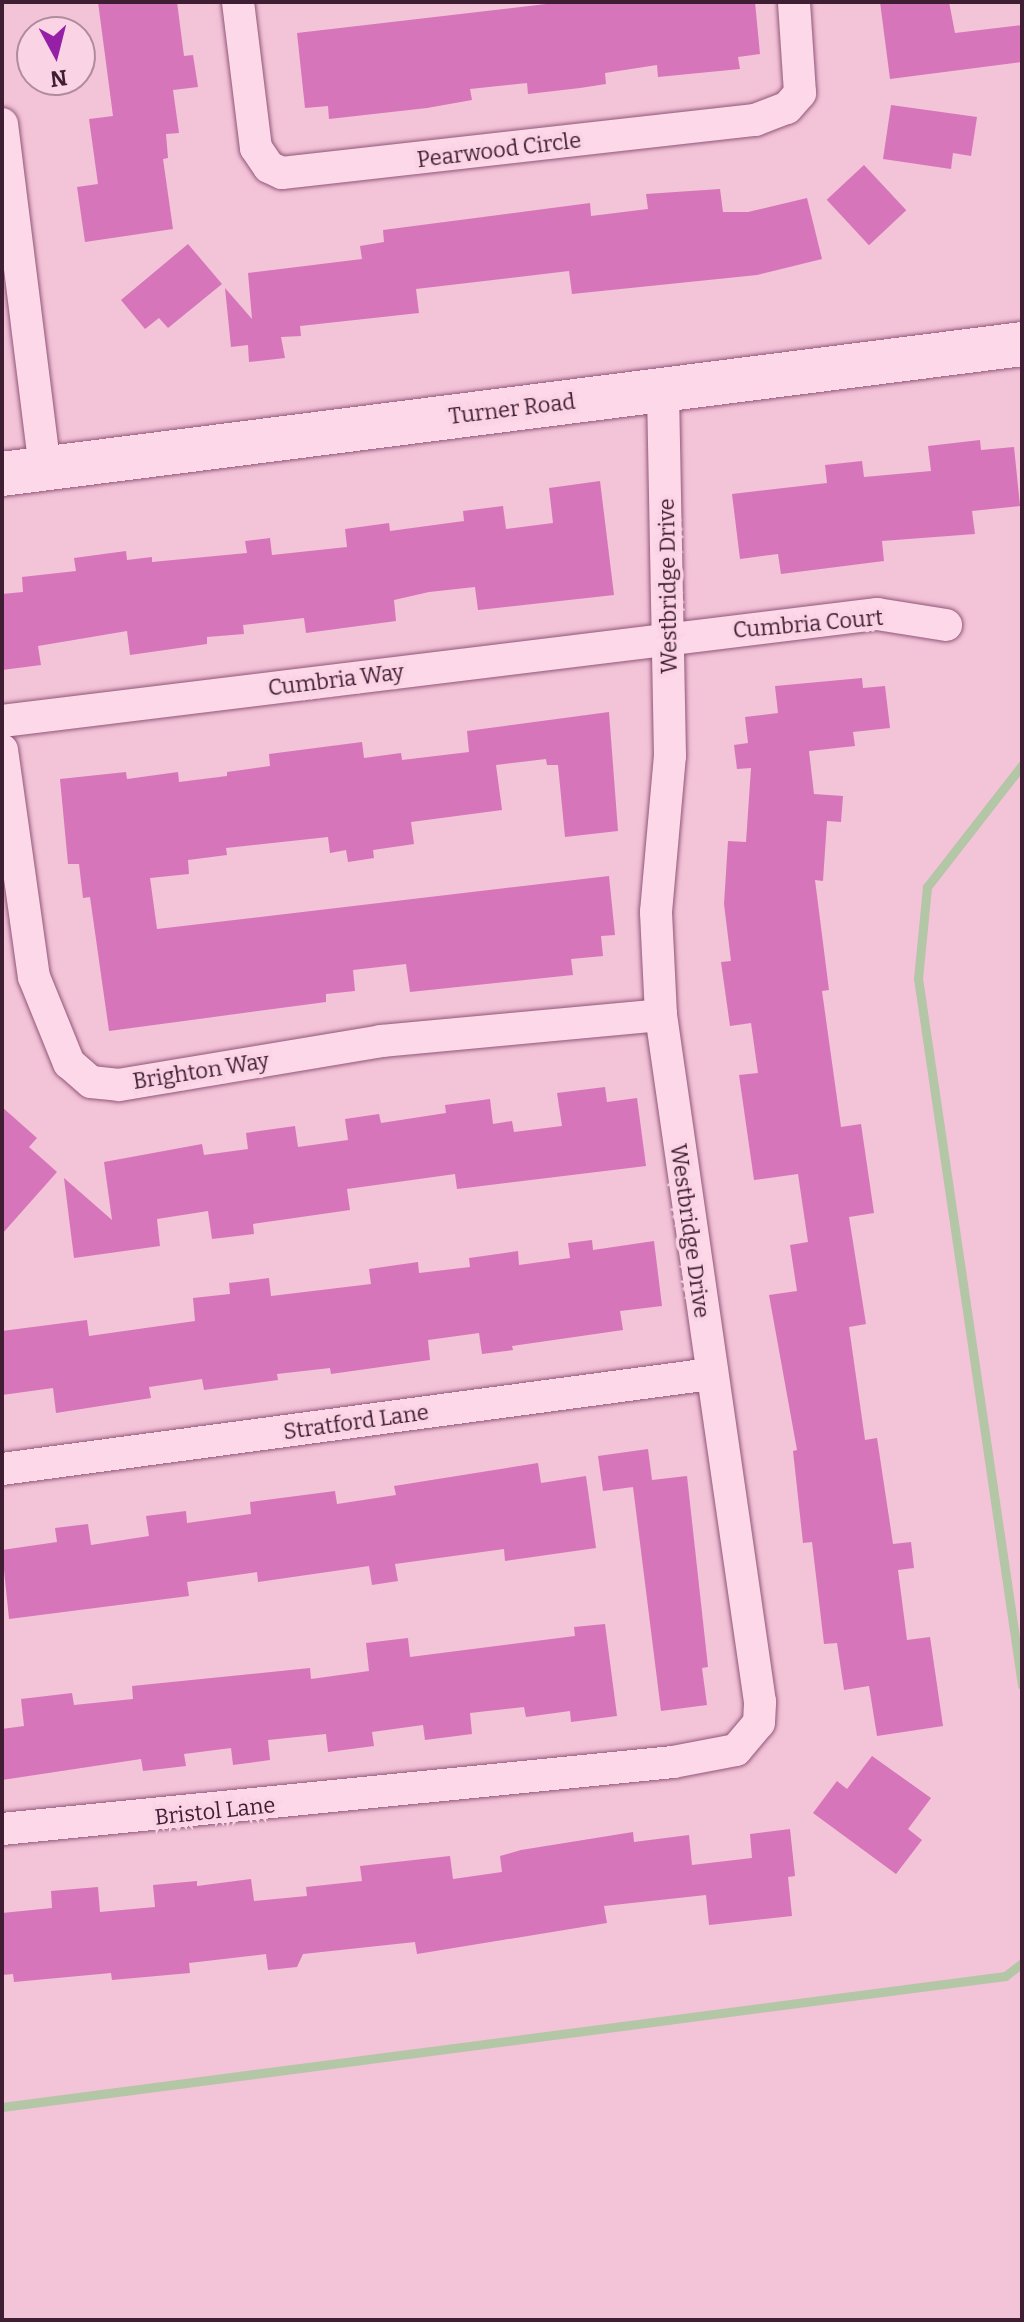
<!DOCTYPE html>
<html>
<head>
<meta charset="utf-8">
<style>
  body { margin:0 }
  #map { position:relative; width:1024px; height:2322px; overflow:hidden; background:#f3c3d8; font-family:Bitter,serif }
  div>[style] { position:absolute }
  .stream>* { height:9px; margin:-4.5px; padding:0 4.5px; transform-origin:4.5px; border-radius:4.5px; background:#b3c6a6 }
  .building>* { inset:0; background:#d675ba; transform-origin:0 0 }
  .roads { filter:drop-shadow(0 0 2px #915779) drop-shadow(0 0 2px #915779) }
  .minor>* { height:32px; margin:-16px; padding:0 16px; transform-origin:16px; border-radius:16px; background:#fdd8e8 }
  .secondary>* { height:44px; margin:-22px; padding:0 22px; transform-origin:22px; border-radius:22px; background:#fdd8e8 }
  span { translate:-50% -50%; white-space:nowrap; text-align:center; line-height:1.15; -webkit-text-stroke:7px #fad4e4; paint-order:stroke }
  .street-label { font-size:22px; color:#3f1d33 }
  .frame { position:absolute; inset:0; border:4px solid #3f1d33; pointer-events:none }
  .north { position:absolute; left:16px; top:16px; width:80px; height:80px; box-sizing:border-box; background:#fad4e4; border:2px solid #af8b9d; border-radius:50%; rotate:173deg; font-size:22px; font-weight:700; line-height:32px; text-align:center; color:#3f1d33 }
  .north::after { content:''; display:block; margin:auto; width:28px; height:36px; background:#9520a7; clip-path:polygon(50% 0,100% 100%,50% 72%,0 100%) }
</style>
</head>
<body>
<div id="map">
  <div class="stream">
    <i style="left:1022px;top:765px;width:155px;rotate:127.9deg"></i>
    <i style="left:927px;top:887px;width:91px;rotate:95.6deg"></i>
    <i style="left:918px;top:978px;width:715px;rotate:81.63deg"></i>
    <i style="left:2px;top:2107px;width:1012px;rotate:-7.44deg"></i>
    <i style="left:1005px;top:1976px;width:21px;rotate:-37deg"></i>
  </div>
  <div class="building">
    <i style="clip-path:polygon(98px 2px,177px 2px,184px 56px,193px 55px,198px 87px,173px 90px,179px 133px,166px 134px,168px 158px,163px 159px,173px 229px,85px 242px,77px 187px,98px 184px,89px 119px,113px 116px)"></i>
    <i style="clip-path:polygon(563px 2px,755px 2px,760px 54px,738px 57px,740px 69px,658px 77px,657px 65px,605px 73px,606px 84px,580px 88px,528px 94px,527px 83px,470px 89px,472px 100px,427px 108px,329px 119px,328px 106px,305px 108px,297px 33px)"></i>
    <i style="clip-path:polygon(880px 2px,949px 2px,955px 33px,1022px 25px,1022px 62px,890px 79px)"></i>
    <i style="clip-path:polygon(891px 105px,977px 117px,971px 156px,953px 153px,951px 169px,883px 159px)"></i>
    <i style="left:864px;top:165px;width:62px;height:51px;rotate:47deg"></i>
    <i style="clip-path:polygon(720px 189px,723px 212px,748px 212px,807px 198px,822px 259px,757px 275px,572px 294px,569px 271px,416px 289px,419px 313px,300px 326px,301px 336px,281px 337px,285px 358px,249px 362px,248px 345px,231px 347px,225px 288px,252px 319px,248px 273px,362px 259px,360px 246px,384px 242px,383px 230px,590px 203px,591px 216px,648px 209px,646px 194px)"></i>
    <i style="clip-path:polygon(188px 244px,222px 284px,168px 328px,159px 318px,145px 329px,121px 300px)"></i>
    <i style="clip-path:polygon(980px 440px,981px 450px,1014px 447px,1020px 506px,972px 511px,975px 534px,882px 541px,884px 561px,781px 574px,778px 554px,740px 559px,732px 494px,827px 483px,825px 465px,862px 461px,864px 477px,931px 471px,928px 446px)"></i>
    <i style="clip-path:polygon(600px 481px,614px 595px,478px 610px,475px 587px,429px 592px,394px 600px,396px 621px,306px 633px,304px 618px,243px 625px,244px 634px,207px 637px,207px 644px,130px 655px,127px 631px,38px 646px,41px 665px,2px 670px,2px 594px,23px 592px,22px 577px,76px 571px,74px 558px,126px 551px,127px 560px,152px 557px,152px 562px,247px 553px,245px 541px,270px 538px,272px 555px,347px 547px,345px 529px,389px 523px,390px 531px,464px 521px,463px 511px,503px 506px,506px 529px,553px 523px,549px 488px)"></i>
    <i style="clip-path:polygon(862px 678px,863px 688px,885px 686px,890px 728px,853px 732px,855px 746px,809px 751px,814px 794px,843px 796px,841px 822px,827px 821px,823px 881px,815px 880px,829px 990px,822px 991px,841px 1127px,861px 1124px,874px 1213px,849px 1217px,866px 1324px,849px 1327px,865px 1440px,877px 1438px,893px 1544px,911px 1542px,914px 1568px,898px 1570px,907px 1640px,930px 1637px,943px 1726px,877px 1736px,869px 1686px,844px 1690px,837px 1643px,824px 1644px,812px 1542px,803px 1543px,793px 1451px,797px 1450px,769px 1295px,797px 1291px,790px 1245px,808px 1242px,798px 1174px,754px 1180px,739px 1075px,758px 1073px,751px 1023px,730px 1026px,721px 962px,731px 961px,724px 904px,728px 841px,746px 842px,751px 768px,737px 769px,734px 745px,748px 743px,745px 717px,778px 713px,775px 686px)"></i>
    <i style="clip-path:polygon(609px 712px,618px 831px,565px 837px,558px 765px,547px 765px,546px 759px,496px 765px,502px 810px,411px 822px,414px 844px,373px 850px,374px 858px,348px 862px,346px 850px,330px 853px,328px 837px,226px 848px,227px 855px,188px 860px,189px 874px,150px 878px,157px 929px,609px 876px,615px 935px,601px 936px,603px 956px,571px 959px,573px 975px,410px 992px,406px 964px,353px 970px,355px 991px,326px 994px,326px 1002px,109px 1031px,90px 897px,83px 898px,79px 864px,68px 864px,60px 779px,126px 772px,127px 779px,178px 772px,179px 782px,227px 776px,227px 772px,270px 766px,269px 754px,362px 742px,364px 758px,401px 753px,402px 760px,469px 752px,467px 731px)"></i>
    <i style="clip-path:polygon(605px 1087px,607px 1102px,637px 1098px,646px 1166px,457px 1189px,455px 1174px,347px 1189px,350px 1210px,253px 1224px,254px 1234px,212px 1239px,208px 1211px,157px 1219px,160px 1246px,74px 1258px,64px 1178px,112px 1220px,104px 1162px,202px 1144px,204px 1155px,248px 1149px,246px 1133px,295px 1126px,298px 1147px,348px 1140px,345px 1119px,379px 1114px,381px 1123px,446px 1113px,445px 1105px,490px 1099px,493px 1124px,512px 1121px,514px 1132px,562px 1126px,557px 1093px)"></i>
    <i style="clip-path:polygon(2px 1107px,37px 1138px,29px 1147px,57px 1172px,2px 1234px)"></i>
    <i style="clip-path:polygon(592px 1240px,593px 1250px,654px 1241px,662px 1306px,620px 1311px,623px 1330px,512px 1346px,513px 1350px,482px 1354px,479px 1333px,428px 1340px,430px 1360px,331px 1374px,330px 1368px,277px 1374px,278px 1380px,204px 1390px,202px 1379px,149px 1387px,151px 1398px,56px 1413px,53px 1388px,2px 1395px,2px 1331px,87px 1320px,89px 1336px,195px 1321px,193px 1298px,230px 1294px,229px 1283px,269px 1278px,271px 1296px,371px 1284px,369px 1269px,418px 1262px,419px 1273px,470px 1267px,469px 1258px,518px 1251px,519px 1265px,570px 1258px,568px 1243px)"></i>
    <i style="clip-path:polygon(648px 1449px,652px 1480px,687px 1476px,708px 1667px,702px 1668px,707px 1705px,661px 1711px,633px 1487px,603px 1491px,598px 1456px)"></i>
    <i style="clip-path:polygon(538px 1463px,541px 1483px,586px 1476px,596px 1548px,505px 1561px,504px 1549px,395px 1564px,398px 1581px,372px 1585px,369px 1566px,258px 1582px,257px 1572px,187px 1582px,189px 1596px,9px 1619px,2px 1550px,57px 1542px,55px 1528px,88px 1524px,91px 1545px,149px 1536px,146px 1516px,186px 1511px,187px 1523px,251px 1514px,250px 1502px,335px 1491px,337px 1504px,396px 1495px,394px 1486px)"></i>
    <i style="clip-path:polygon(605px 1624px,617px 1716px,571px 1722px,570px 1711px,526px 1717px,524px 1707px,470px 1713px,472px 1734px,425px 1740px,423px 1725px,372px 1732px,374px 1746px,328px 1752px,326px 1734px,268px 1740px,270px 1760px,233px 1765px,231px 1748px,184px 1754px,186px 1766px,143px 1771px,141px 1759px,2px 1780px,2px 1729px,24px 1726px,21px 1699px,72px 1693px,74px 1705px,133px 1699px,132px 1686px,310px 1668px,311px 1679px,369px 1671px,366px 1643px,408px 1638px,410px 1657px,575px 1636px,574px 1627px)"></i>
    <i style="clip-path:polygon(872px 1756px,931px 1798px,908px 1829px,922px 1840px,896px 1874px,813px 1813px,837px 1781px,847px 1789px)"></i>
    <i style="clip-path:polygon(790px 1829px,795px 1876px,788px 1877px,792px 1916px,709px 1925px,706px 1895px,604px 1906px,607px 1923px,417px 1954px,415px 1942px,303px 1954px,297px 1967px,268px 1970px,266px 1954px,189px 1963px,190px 1973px,112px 1980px,111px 1973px,14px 1982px,13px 1974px,2px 1975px,2px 1913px,52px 1908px,51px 1891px,98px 1887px,100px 1912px,155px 1907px,153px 1885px,197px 1881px,197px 1886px,251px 1879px,254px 1901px,307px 1896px,306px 1887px,362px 1881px,360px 1866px,450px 1856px,453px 1879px,502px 1872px,500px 1856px,521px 1850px,633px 1832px,634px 1842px,689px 1835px,692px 1865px,752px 1858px,750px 1834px)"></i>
  </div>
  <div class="roads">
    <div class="minor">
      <i style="left:238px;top:2px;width:147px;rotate:83deg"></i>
      <i style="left:256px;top:148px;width:23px;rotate:56deg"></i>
      <i style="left:269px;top:167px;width:14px;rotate:25deg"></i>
      <i style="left:282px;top:173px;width:476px;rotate:-6.4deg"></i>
      <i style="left:755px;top:120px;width:34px;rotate:-21deg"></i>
      <i style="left:787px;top:108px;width:20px;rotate:-49deg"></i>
      <i style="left:800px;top:93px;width:91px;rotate:-93.8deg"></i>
      <i style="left:2px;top:124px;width:348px;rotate:82.9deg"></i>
      <i style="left:2px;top:721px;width:882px;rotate:-6.97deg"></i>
      <i style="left:877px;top:614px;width:70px;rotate:9.1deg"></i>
      <i style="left:2px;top:750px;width:229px;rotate:82deg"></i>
      <i style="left:34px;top:977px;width:93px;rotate:67.9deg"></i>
      <i style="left:69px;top:1063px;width:29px;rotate:41deg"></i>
      <i style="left:91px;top:1082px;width:28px;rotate:6deg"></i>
      <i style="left:119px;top:1085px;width:266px;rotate:-9.5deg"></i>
      <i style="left:381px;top:1041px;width:281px;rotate:-5.3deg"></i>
      <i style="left:2px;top:1469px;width:714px;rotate:-7.64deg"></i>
      <i style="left:2px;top:1829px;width:674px;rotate:-5.7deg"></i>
      <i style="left:673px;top:1762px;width:64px;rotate:-10.8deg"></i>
      <i style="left:736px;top:1750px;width:35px;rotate:-50deg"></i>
      <i style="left:759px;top:1723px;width:21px;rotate:-87deg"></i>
      <i style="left:760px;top:1702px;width:694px;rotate:-98.2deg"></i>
      <i style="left:661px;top:1015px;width:103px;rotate:-92.8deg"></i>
      <i style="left:656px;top:912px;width:157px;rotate:-84.9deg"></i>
      <i style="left:670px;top:756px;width:367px;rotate:-91.1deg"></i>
    </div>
    <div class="secondary">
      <i style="left:2px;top:474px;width:1028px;rotate:-7.26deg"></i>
    </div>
  </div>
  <div class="street-label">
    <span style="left:499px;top:150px;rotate:-7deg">Pearwood Circle</span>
    <span style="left:512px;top:409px;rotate:-7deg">Turner Road</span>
    <span style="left:668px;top:586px;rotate:-91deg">Westbridge Drive</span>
    <span style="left:808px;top:624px;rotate:-5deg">Cumbria Court</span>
    <span style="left:336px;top:680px;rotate:-7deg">Cumbria Way</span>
    <span style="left:201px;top:1071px;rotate:-9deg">Brighton Way</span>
    <span style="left:690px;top:1231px;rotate:82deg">Westbridge Drive</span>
    <span style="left:356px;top:1422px;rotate:-8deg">Stratford Lane</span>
    <span style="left:215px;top:1811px;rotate:-6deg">Bristol Lane</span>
  </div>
  <div class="frame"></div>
  <div class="north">N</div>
</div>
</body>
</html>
